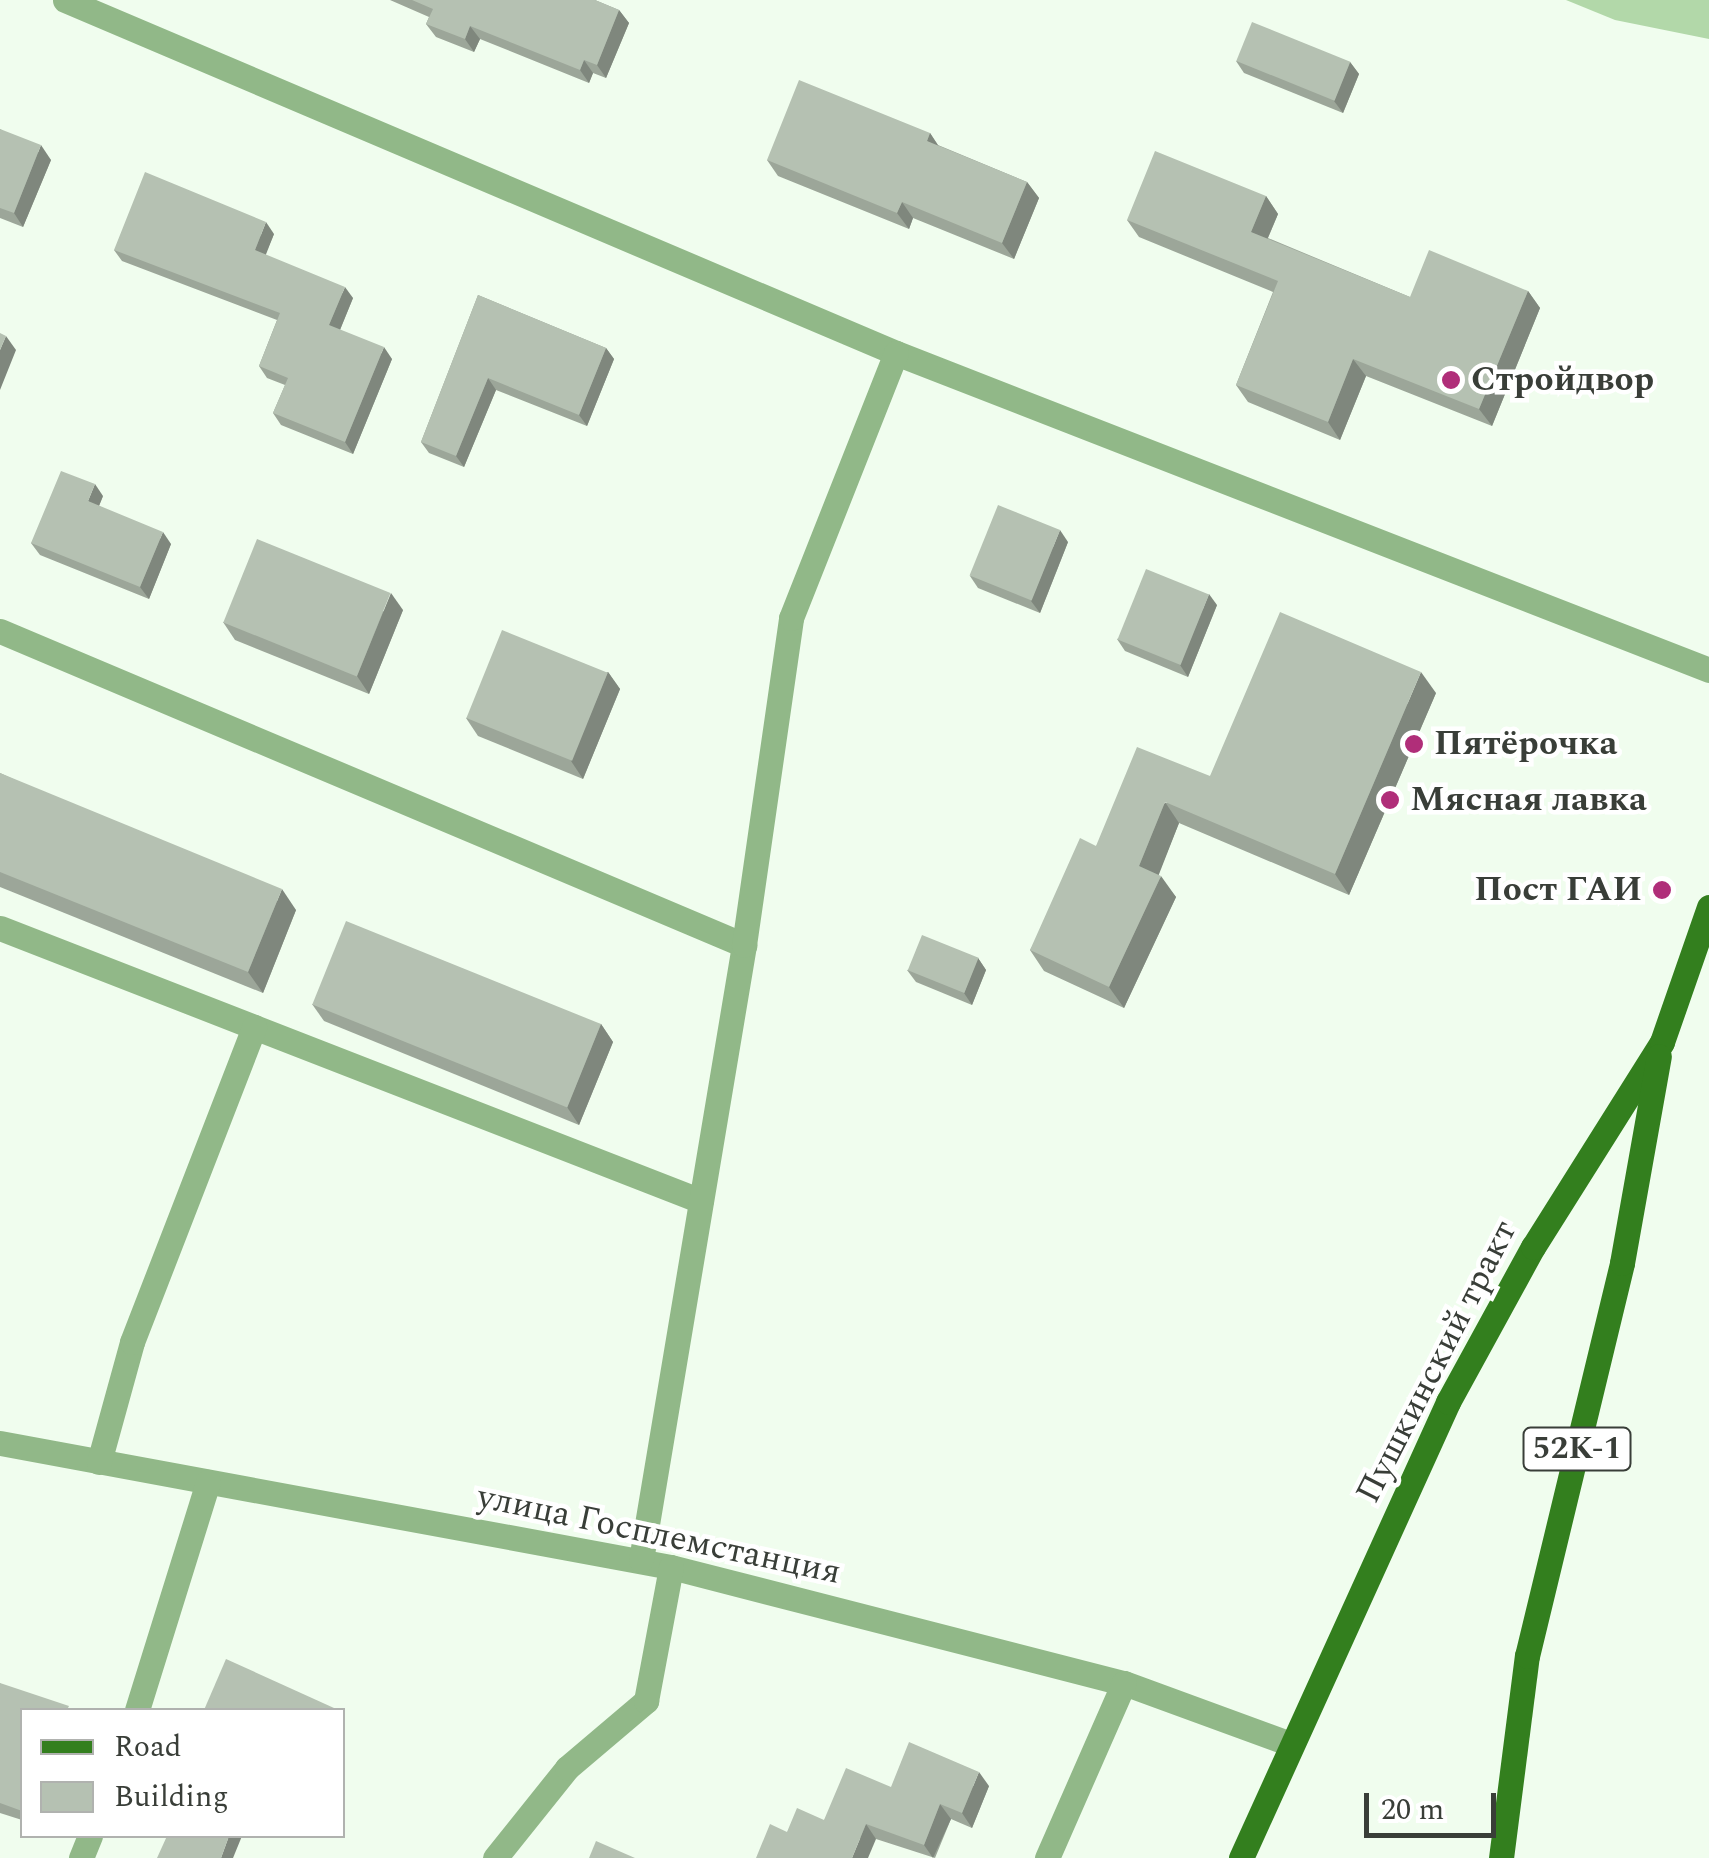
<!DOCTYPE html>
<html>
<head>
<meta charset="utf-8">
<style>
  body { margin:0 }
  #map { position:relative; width:1709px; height:1858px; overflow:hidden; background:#f0fdee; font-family:Spectral,serif }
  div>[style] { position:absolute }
  .green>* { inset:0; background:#b2d8a9 }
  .minor>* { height:25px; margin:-12.5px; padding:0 12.5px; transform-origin:12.5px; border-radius:12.5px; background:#91b888 }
  .major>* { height:25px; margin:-12.5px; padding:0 12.5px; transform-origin:12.5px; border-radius:12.5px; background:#337f1e }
  .wall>* { inset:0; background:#9ca699 }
  .shaded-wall>* { inset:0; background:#7f877d }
  .building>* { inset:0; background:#b5c1b2; transform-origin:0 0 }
  .dots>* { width:28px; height:28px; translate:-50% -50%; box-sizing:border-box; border:5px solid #fff; border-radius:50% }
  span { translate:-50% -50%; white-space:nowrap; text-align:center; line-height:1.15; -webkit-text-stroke:9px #fff; paint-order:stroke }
  .shield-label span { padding:2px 8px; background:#fff; border:2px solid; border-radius:8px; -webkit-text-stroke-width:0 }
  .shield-label { font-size:32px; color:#393e38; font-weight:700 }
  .poi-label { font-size:35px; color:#393e38; font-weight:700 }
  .left { translate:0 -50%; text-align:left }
  .right { translate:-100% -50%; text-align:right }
  .street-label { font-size:35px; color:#393e38 }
  .legend { position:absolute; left:20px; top:1708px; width:325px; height:130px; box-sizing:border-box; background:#fff; border:2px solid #b0b2af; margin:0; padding:12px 18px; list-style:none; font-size:30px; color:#393e38 }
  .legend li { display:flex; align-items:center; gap:20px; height:50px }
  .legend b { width:50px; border:2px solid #b0b2af }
  .scale { position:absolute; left:1364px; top:1793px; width:132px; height:45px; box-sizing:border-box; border:5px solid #393e38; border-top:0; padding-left:12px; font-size:30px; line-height:35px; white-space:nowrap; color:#393e38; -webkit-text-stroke:8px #fff; paint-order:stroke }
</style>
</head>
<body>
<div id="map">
  <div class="green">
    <i style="clip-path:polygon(1566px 0,1709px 0,1709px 39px,1615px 20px)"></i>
  </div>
  <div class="minor">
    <i style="left:65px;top:0;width:903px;rotate:23.02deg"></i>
    <i style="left:896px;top:353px;width:873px;rotate:21.3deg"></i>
    <i style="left:0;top:631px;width:808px;rotate:22.88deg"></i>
    <i style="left:0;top:928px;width:752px;rotate:21.28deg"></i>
    <i style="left:0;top:1443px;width:682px;rotate:10.47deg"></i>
    <i style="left:671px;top:1567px;width:468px;rotate:14.4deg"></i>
    <i style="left:1124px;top:1683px;width:178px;rotate:20.1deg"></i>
    <i style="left:99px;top:1462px;width:124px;rotate:-74.6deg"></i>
    <i style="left:132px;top:1342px;width:338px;rotate:-68.8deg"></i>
    <i style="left:641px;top:1560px;width:624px;rotate:-80.49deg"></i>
    <i style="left:744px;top:945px;width:330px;rotate:-81.8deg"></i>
    <i style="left:791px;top:618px;width:285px;rotate:-68.4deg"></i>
    <i style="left:137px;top:1710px;width:239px;rotate:-72.7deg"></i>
    <i style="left:81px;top:1858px;width:24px;rotate:-68deg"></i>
    <i style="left:495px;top:1858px;width:115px;rotate:-51.3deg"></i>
    <i style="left:567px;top:1768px;width:104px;rotate:-40.3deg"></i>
    <i style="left:646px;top:1701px;width:136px;rotate:-79.4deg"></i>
    <i style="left:1047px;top:1858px;width:191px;rotate:-66.3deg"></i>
  </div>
  <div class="major">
    <i style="left:1241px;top:1858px;width:501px;rotate:-65.58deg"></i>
    <i style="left:1448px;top:1402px;width:177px;rotate:-61.3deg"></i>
    <i style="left:1533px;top:1247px;width:242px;rotate:-57.8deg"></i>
    <i style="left:1662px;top:1042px;width:143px;rotate:-70.8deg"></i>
    <i style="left:1501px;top:1858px;width:204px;rotate:-82.7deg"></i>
    <i style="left:1527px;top:1656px;width:404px;rotate:-76.4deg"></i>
    <i style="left:1622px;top:1263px;width:210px;rotate:-79.9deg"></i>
  </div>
  <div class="wall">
    <i style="clip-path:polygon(390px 0,595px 0,619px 10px,629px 23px,606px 78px,593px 73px,589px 83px,480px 39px,474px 52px,436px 37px,426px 24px,429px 17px)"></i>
    <i style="clip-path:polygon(1236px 61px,1350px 62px,1359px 74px,1343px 113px,1244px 73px)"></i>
    <i style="clip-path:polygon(0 129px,51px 160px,23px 227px,0 218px)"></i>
    <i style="clip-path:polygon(930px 133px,938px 145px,1027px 182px,1039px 198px,1014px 259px,913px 218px,909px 229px,778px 176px,767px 160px)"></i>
    <i style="clip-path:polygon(1266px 196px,1278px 214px,1268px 238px,1410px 297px,1528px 291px,1540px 308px,1492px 426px,1366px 376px,1340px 440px,1248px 402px,1236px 385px,1273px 292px,1139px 237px,1127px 220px)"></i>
    <i style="clip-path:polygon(274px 234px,265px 255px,353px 298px,340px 330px,392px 359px,353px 454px,281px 425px,273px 413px,285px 385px,267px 378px,259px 366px,277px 320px,122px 261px,114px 250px)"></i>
    <i style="clip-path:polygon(478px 295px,606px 348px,614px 359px,587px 426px,496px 390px,464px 467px,429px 453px,421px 442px)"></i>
    <i style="clip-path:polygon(103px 496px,99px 506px,171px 544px,149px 599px,40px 555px,31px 543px)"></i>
    <i style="clip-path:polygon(1068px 542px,1040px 613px,978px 588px,970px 576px)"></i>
    <i style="clip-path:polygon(1217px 605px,1188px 677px,1125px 651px,1117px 639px)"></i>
    <i style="clip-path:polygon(403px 610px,369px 694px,235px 640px,223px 622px)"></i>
    <i style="clip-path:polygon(608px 672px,620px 689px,583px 779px,478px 736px,466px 718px)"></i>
    <i style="clip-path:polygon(1436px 693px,1349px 895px,1179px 823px,1158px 875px,1176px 897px,1124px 1008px,1044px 971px,1030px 950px,1096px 846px,1210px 776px)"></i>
    <i style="clip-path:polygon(0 773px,296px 910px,263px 993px,0 887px)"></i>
    <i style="clip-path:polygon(978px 958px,986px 970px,972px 1005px,916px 982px,907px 970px)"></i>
    <i style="clip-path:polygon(312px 1004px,601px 1024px,613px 1042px,579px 1125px,324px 1021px)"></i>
    <i style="clip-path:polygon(0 1683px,22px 1710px,22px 1820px,0 1813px)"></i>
    <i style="clip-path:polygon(989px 1786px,972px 1828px,951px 1819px,935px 1858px,876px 1839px,787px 1832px,824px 1820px,891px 1787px)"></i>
  </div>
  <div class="shaded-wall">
    <i style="clip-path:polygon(619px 10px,629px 23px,606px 78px,597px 65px)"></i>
    <i style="clip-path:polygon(470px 26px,480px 39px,474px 52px,465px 39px)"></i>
    <i style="clip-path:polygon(584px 60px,593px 73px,589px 83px,580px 70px)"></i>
    <i style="clip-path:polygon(1350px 62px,1359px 74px,1343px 113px,1334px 101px)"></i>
    <i style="clip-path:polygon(930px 133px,941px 150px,927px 141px)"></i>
    <i style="clip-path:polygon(41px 145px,51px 160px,23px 227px,14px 213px)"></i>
    <i style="clip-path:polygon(1027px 182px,1039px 198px,1014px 259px,1002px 243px)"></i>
    <i style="clip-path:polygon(1266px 196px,1278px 214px,1263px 249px,1251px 232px)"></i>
    <i style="clip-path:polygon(902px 202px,913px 218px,909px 229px,897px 213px)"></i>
    <i style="clip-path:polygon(266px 222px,274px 234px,263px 262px,255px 250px)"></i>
    <i style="clip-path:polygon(345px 287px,353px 298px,337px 337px,329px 325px)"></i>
    <i style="clip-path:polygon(1528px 291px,1540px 308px,1492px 426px,1479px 409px)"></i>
    <i style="clip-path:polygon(6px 336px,16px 350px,0 390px,0 350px)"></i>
    <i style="clip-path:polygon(384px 347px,392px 359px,353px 454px,345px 442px)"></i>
    <i style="clip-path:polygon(606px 348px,614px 359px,587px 426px,579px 415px)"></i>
    <i style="clip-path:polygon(1353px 359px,1366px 376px,1340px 440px,1328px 422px)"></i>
    <i style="clip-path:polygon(488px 378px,496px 390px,464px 467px,456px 456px)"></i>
    <i style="clip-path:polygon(95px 484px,103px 496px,96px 513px,88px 501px)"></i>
    <i style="clip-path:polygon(1060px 530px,1068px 542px,1040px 613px,1031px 601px)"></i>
    <i style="clip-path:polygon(163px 532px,171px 544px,149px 599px,140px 587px)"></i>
    <i style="clip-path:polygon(391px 593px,403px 610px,369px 694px,357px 676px)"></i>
    <i style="clip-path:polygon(1209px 594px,1217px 605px,1188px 677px,1180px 665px)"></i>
    <i style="clip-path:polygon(608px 672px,620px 689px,583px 779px,571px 761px)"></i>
    <i style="clip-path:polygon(1421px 672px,1436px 693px,1349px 895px,1335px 874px)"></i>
    <i style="clip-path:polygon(1165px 802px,1179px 823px,1154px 887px,1139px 866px)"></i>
    <i style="clip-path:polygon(1161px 876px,1176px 897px,1124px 1008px,1109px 987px)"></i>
    <i style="clip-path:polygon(282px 889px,296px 910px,263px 993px,248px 972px)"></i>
    <i style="clip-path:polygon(978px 958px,986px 970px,972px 1005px,964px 993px)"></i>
    <i style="clip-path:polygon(601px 1024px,613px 1042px,579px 1125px,567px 1107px)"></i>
    <i style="clip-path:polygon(979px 1772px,989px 1786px,972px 1828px,962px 1813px)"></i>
    <i style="clip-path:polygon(940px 1804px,951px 1819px,933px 1858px,924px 1845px)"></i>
    <i style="clip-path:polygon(866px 1824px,876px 1839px,868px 1858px,852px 1858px)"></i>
    <i style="clip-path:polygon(229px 1836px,242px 1836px,233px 1858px,221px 1858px)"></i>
  </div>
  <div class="building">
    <i style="clip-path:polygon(412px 0,595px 0,619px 10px,597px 65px,584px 60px,580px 70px,470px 26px,465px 39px,426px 24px,433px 9px)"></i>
    <i style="left:1252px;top:22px;width:106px;height:42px;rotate:22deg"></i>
    <i style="clip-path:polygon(799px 80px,930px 133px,927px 141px,1027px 182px,1002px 243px,902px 202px,897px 213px,767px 160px)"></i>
    <i style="clip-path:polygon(0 129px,41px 145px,14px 213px,0 208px)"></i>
    <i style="clip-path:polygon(1155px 151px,1266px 196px,1251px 232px,1410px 297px,1429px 250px,1528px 291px,1479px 409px,1353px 359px,1328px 422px,1236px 385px,1278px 281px,1127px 220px)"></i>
    <i style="clip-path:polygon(145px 172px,266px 222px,255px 250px,345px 287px,329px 325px,384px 347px,345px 442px,273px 413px,288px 378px,259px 366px,280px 313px,114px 250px)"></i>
    <i style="clip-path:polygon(478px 295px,606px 348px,579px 415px,488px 378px,456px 456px,421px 442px)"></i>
    <i style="clip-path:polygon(0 333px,6px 336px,0 350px)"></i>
    <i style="clip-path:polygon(61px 471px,95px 484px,88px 501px,163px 532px,140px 587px,31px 543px)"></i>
    <i style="left:998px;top:505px;width:67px;height:76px;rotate:22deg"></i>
    <i style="left:257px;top:539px;width:144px;height:90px;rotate:22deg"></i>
    <i style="left:1146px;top:569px;width:68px;height:76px;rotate:22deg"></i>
    <i style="clip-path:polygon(1280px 612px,1421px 672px,1335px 874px,1165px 802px,1139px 866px,1161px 876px,1109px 987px,1030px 950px,1080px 838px,1096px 846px,1137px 747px,1210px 776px)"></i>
    <i style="left:502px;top:630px;width:114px;height:95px;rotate:22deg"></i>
    <i style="clip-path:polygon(0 773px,282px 889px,248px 972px,0 872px)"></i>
    <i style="left:346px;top:921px;width:275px;height:90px;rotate:22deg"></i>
    <i style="left:922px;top:935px;width:61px;height:38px;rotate:22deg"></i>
    <i style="clip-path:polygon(226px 1659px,334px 1708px,333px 1710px,204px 1710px)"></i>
    <i style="clip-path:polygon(0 1683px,69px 1706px,67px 1710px,22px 1710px,22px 1811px,0 1803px)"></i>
    <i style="clip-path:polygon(909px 1742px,979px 1772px,962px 1813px,940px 1804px,924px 1845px,866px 1824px,852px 1858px,756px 1858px,770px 1824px,787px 1832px,797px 1808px,824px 1820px,846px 1768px,891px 1787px)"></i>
    <i style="clip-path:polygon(167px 1836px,229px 1836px,221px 1858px,157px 1858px)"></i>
    <i style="clip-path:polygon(596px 1841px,635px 1858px,589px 1858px)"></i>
  </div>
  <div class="dots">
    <i style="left:1451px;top:380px;background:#b02e79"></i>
    <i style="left:1414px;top:744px;background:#b02e79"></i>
    <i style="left:1390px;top:800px;background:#b02e79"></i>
    <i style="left:1662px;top:890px;background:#b02e79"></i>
  </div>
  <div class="shield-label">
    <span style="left:1577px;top:1449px">52К-1</span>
  </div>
  <div class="poi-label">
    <span class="left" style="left:1471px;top:380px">Стройдвор</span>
    <span class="left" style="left:1434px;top:744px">Пятёрочка</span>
    <span class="left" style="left:1410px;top:800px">Мясная лавка</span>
    <span class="right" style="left:1642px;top:890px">Пост ГАИ</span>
  </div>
  <div class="street-label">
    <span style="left:1437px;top:1362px;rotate:-63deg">Пушкинский тракт</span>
    <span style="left:659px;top:1535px;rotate:12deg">улица Госплемстанция</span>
  </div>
  <ul class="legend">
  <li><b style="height:12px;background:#337f1e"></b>Road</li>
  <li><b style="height:28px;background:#b5c1b2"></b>Building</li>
  </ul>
  <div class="scale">20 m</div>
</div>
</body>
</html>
